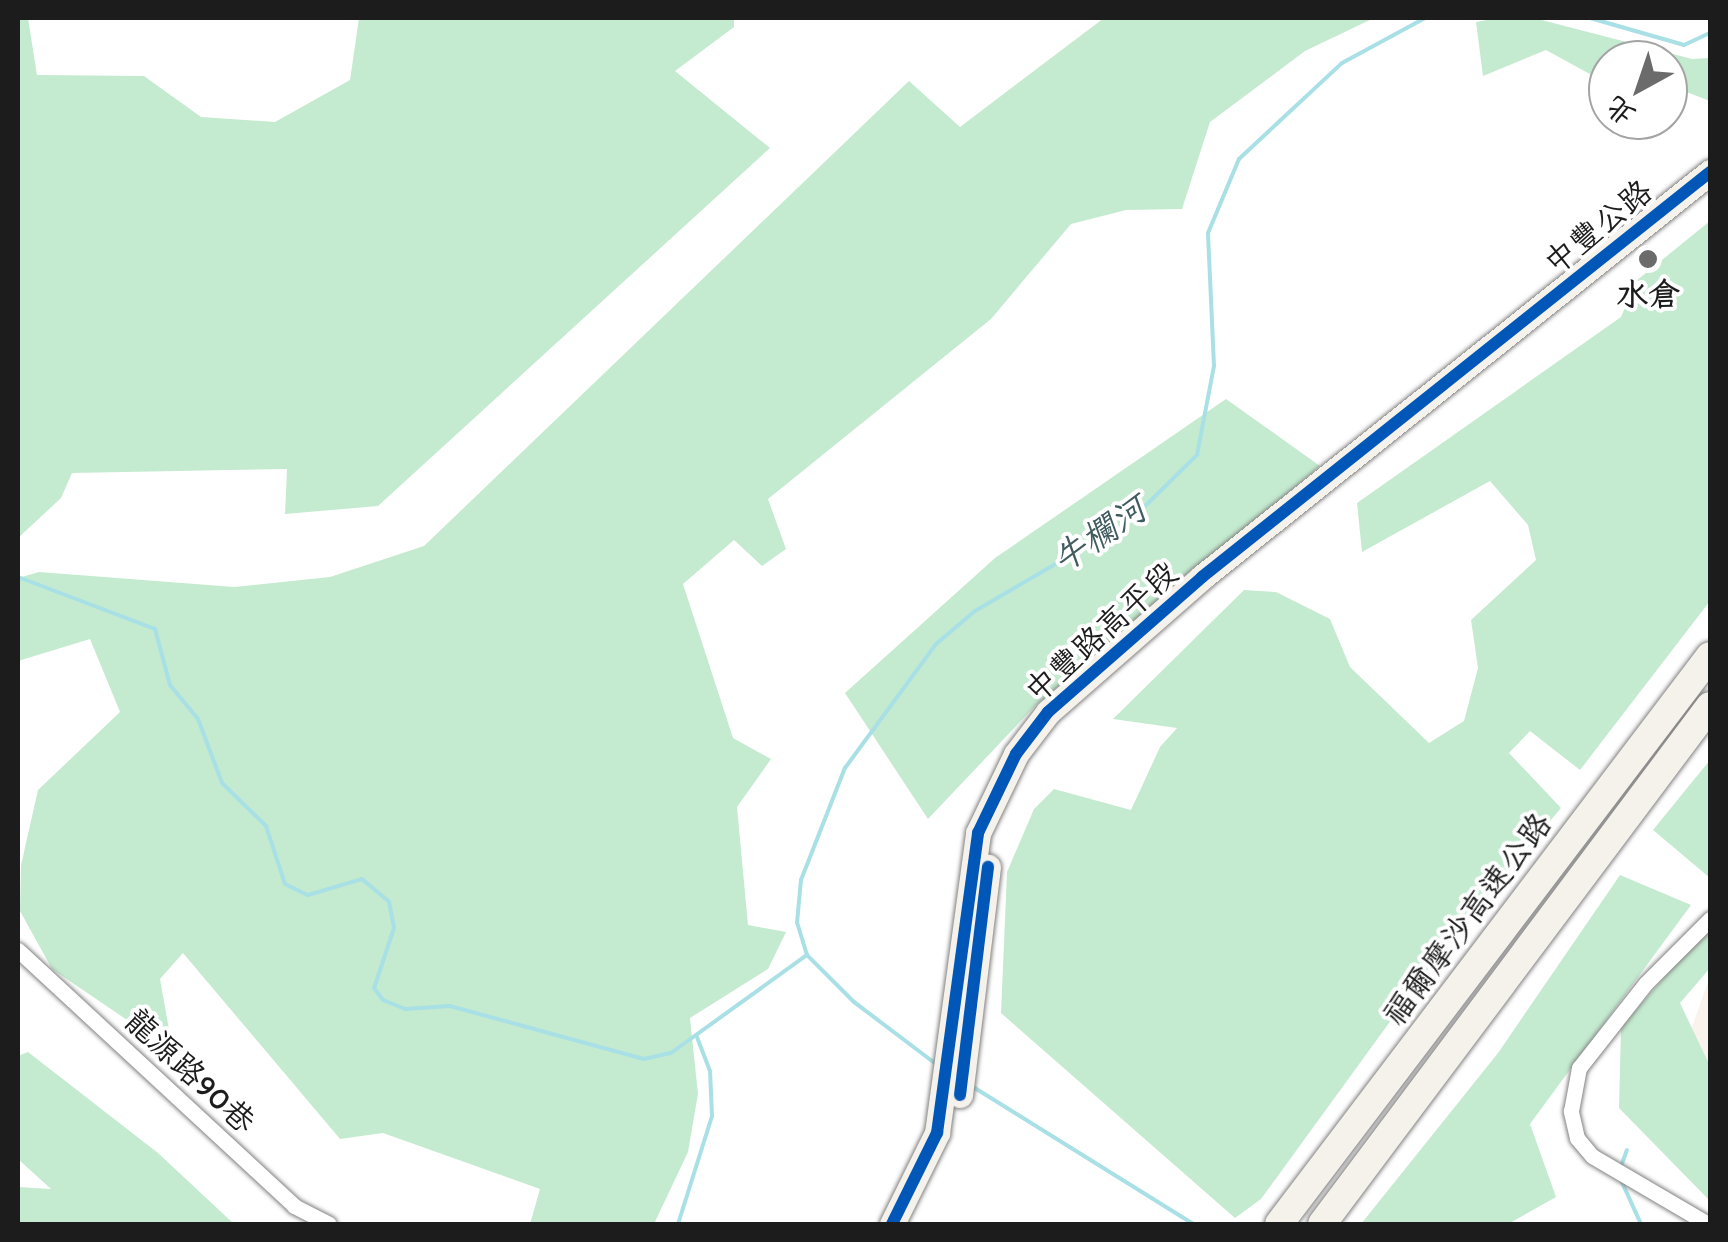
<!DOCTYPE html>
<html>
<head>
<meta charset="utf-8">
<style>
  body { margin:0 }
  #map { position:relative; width:1728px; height:1242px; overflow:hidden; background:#fff; font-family:Itim,"LXGW WenKai TC",sans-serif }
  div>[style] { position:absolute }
  .built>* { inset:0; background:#f9f2ed }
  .green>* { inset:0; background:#c4ebd0 }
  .stream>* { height:4px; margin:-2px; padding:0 2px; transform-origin:2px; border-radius:2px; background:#a8e0e6 }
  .roads { filter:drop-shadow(0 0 2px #828282) drop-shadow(0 0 2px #828282) }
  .street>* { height:15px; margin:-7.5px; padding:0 7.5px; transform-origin:7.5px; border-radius:7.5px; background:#fff }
  .primary>* { height:25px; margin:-12.5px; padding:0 12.5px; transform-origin:12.5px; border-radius:12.5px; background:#f5f1eb }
  .highway>* { height:28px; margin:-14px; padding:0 14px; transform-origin:14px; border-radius:14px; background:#f5f1eb }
  .cycleway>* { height:12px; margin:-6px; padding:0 6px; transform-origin:6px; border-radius:6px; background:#0057b8 }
  .dots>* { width:28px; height:28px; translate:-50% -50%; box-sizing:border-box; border:5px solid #fff; border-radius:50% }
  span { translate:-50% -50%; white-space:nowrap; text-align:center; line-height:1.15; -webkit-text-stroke:8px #fff; paint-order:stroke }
  .street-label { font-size:32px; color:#1c1c1c }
  .poi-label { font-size:32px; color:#1c1c1c; font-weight:700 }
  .water-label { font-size:35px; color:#405c5f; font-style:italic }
  .frame { position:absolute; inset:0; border:20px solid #1c1c1c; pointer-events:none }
  .north { position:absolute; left:1588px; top:40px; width:100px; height:100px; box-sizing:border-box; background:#fff; border:2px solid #a4a4a4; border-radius:50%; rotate:220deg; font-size:28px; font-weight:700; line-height:40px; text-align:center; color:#1c1c1c }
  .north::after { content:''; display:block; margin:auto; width:35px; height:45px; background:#6b6b6b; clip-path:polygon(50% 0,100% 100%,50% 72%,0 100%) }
</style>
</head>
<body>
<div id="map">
  <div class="built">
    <i style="clip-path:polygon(1710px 976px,1710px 1089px,1684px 1050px)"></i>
  </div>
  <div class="green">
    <i style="clip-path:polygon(18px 18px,28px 18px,37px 75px,144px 76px,201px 117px,275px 122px,350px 80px,359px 18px,734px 18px,734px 27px,675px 71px,770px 148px,378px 506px,285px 514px,287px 469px,72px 473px,61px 498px,18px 538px)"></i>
    <i style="clip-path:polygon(1104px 18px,1374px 18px,1305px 51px,1210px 122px,1182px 209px,1126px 210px,1071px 224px,991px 319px,768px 499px,786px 549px,762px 566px,734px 540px,683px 584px,733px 738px,771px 759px,737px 807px,748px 925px,786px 932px,768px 969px,690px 1018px,698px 1094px,688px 1152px,654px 1224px,530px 1224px,540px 1189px,383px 1133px,340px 1139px,183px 953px,160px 979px,170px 1035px,130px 1022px,52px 969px,20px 911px,21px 865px,38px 790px,120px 712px,90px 639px,18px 661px,18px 578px,39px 572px,234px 587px,330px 577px,424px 546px,909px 81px,960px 127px)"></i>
    <i style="clip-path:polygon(1498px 18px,1534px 18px,1692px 59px,1710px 58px,1710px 101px,1668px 85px,1668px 60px,1608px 60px,1608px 84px,1546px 50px,1483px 76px,1476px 22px)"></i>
    <i style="clip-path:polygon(1710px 221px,1710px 601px,1580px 770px,1530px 731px,1509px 753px,1561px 808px,1445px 946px,1261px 1199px,1235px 1218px,1001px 1013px,1007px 872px,1034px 809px,1054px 789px,1131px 810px,1160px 747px,1177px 728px,1113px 719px,1244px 590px,1276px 592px,1330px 619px,1350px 667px,1429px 743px,1464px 721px,1478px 668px,1471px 620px,1536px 560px,1528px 525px,1490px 481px,1362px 552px,1357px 503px,1621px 317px,1636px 281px)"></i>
    <i style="clip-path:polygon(1226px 399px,1320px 466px,1036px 705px,928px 819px,845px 693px,995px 558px)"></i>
    <i style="clip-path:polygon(1710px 760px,1710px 878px,1653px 830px)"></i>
    <i style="clip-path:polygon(1620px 875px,1691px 905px,1530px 1124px,1556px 1197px,1508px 1224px,1361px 1224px,1498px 1053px)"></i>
    <i style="clip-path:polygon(1710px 925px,1710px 968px,1680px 1003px,1710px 1066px,1710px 1201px,1619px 1108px,1621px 1027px)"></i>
    <i style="clip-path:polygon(28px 1052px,158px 1153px,234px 1224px,18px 1224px,18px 1187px,51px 1189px,18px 1159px,18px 1056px)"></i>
  </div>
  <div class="stream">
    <i style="left:1590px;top:18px;width:98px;rotate:16deg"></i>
    <i style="left:1684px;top:45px;width:29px;rotate:-25deg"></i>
    <i style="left:18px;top:577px;width:147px;rotate:20.8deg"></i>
    <i style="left:155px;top:629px;width:58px;rotate:75deg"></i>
    <i style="left:170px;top:685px;width:44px;rotate:50.5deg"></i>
    <i style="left:198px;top:719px;width:68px;rotate:69.4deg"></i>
    <i style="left:222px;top:783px;width:62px;rotate:44.3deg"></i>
    <i style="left:266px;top:826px;width:61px;rotate:71.9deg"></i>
    <i style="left:285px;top:884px;width:25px;rotate:26deg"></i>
    <i style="left:308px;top:895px;width:56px;rotate:-16.5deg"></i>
    <i style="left:362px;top:879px;width:35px;rotate:40deg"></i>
    <i style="left:389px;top:902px;width:26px;rotate:79deg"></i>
    <i style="left:394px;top:928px;width:63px;rotate:108.4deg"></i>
    <i style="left:374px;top:988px;width:15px;rotate:53deg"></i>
    <i style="left:383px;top:1000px;width:24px;rotate:22deg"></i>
    <i style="left:405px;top:1009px;width:45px;rotate:-3.8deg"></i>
    <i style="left:450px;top:1006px;width:201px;rotate:15.3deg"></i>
    <i style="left:644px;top:1059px;width:28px;rotate:-13deg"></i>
    <i style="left:671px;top:1053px;width:168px;rotate:-35.8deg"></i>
    <i style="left:936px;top:1064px;width:103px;rotate:-142.9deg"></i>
    <i style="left:854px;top:1002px;width:66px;rotate:-135deg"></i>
    <i style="left:807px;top:955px;width:34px;rotate:-107deg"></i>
    <i style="left:797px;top:923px;width:43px;rotate:-84.7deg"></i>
    <i style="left:801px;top:880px;width:120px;rotate:-68.6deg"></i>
    <i style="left:845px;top:768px;width:154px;rotate:-53.7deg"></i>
    <i style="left:936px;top:644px;width:51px;rotate:-40.2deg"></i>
    <i style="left:975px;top:611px;width:181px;rotate:-30.3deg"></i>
    <i style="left:1131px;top:520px;width:93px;rotate:-44.6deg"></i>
    <i style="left:1197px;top:455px;width:91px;rotate:-79.2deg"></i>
    <i style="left:1214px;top:366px;width:133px;rotate:-92.6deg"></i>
    <i style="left:1208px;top:233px;width:80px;rotate:-67.3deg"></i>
    <i style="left:1239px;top:159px;width:141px;rotate:-43deg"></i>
    <i style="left:1342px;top:63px;width:94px;rotate:-28.5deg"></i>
    <i style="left:970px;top:1085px;width:263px;rotate:31.9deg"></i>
    <i style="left:1620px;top:1169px;width:20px;rotate:-70deg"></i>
    <i style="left:1620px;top:1178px;width:51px;rotate:65.5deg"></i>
    <i style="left:678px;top:1224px;width:113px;rotate:-72.5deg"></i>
    <i style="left:712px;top:1116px;width:45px;rotate:-92.5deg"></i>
    <i style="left:710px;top:1071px;width:36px;rotate:-111deg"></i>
  </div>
  <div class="roads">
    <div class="street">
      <i style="left:18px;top:950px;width:376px;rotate:42.8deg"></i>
      <i style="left:294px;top:1206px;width:39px;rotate:27deg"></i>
      <i style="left:1708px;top:1224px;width:134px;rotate:-149.6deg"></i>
      <i style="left:1592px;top:1156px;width:23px;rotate:-130deg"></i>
      <i style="left:1577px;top:1138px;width:28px;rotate:-103deg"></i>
      <i style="left:1571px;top:1111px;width:44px;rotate:-79.5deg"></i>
      <i style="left:1579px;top:1068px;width:108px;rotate:-51.8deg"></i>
      <i style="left:1646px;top:983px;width:91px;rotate:-45deg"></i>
    </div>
    <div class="primary">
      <i style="left:960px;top:1095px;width:230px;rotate:-83deg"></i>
      <i style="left:892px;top:1224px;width:102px;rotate:-63.7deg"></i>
      <i style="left:937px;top:1133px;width:303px;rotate:-82.2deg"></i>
      <i style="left:978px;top:833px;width:88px;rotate:-64.3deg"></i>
      <i style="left:1016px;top:754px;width:53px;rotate:-52.7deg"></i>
      <i style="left:1048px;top:712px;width:205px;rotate:-41.2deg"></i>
      <i style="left:1202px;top:577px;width:650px;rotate:-38.56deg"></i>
    </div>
    <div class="highway">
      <i style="left:1279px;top:1224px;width:713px;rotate:-52.81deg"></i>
      <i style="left:1322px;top:1224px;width:647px;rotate:-53.17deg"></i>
    </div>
  </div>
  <div class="cycleway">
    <i style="left:960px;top:1095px;width:230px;rotate:-83deg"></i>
    <i style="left:892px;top:1224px;width:102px;rotate:-63.7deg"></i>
    <i style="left:937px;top:1133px;width:303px;rotate:-82.2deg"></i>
    <i style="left:978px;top:833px;width:88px;rotate:-64.3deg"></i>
    <i style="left:1016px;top:754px;width:53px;rotate:-52.7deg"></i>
    <i style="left:1048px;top:712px;width:205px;rotate:-41.2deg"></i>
    <i style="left:1202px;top:577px;width:650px;rotate:-38.56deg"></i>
  </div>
  <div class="dots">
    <i style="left:1648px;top:259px;background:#6b6b6b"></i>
  </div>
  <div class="street-label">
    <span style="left:1598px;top:227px;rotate:-39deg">中豐公路</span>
    <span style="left:1101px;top:632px;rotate:-42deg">中豐路高平段</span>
    <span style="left:1467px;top:919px;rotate:-53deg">福爾摩沙高速公路</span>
    <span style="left:190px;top:1071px;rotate:43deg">龍源路90巷</span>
  </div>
  <div class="poi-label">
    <span style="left:1648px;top:294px">水倉</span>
  </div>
  <div class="water-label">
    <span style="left:1099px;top:534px;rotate:-34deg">牛欄河</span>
  </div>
  <div class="frame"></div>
  <div class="north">北</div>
</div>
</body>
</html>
